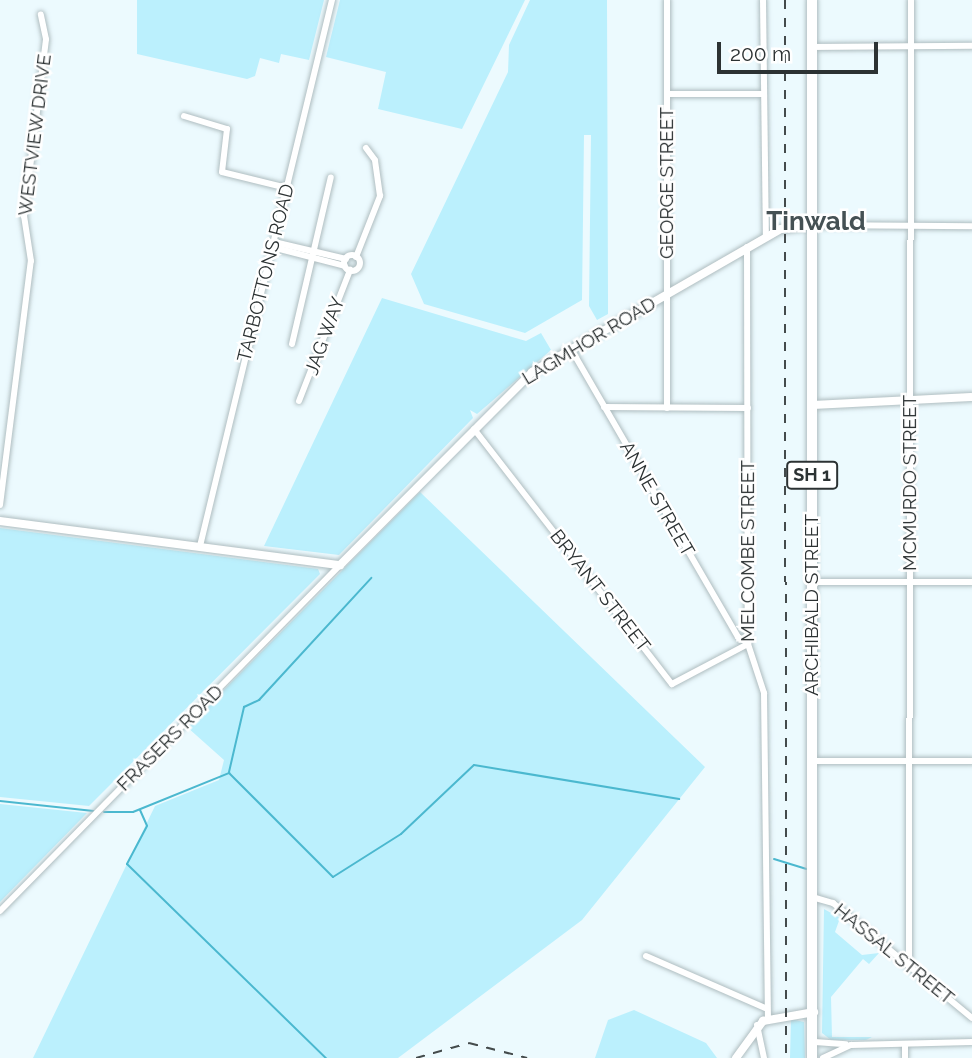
<!DOCTYPE html>
<html>
<head>
<meta charset="utf-8">
<style>
  body { margin:0 }
  #map { position:relative; width:972px; height:1058px; overflow:hidden; background:#ecfafe; font-family:Raleway,sans-serif }
  div>[style] { position:absolute }
  .green>* { inset:0; background:#bbf0fd }
  .stream>* { height:2px; margin:-1px; padding:0 1px; transform-origin:1px; border-radius:1px; background:#4bb8cf }
  .roads { filter:drop-shadow(0 0 2px #afbdc0) drop-shadow(0 0 2px #afbdc0) }
  .minor>* { height:6px; margin:-3px; padding:0 3px; transform-origin:3px; border-radius:3px; background:#fff }
  .minor>.ring { margin:-3px; padding:0; box-sizing:content-box; background:none; border:6px solid #fff; border-radius:50% }
  .tertiary>* { height:8px; margin:-4px; padding:0 4px; transform-origin:4px; border-radius:4px; background:#fff }
  .trunk>* { height:10px; margin:-5px; padding:0 5px; transform-origin:5px; border-radius:5px; background:#fff }
  .rail>* { height:2px; margin-top:-1px; transform-origin:0; background:repeating-linear-gradient(90deg,#444b4c 0 9px,transparent 0 18px) }
  span { translate:-50% -50%; white-space:nowrap; text-align:center; line-height:1.15; -webkit-text-stroke:5px #fff; paint-order:stroke }
  .shield-label span { padding:2px 5px; background:#fff; border:2px solid; border-radius:5px; -webkit-text-stroke-width:0 }
  .shield-label { font-size:18px; color:#2c3233; font-weight:700 }
  .street-label { font-size:19px; color:#2c3233 }
  .district-label { font-size:26px; color:#455154; font-weight:700 }
  .scale { position:absolute; left:717px; top:42px; width:161px; height:32px; box-sizing:border-box; border:4px solid #2c3233; border-top:0; padding-left:9px; font-size:21px; line-height:24px; white-space:nowrap; color:#2c3233; -webkit-text-stroke:5px #fff; paint-order:stroke }
</style>
</head>
<body>
<div id="map">
  <div class="green">
    <i style="clip-path:polygon(137px 0,324px 0,309px 60px,281px 54px,279px 63px,260px 58px,255px 76px,247px 79px,137px 54px)"></i>
    <i style="clip-path:polygon(340px 0,525px 0,462px 129px,378px 109px,386px 72px,326px 57px)"></i>
    <i style="clip-path:polygon(530px 0,607px 0,608px 299px,608px 314px,597px 320px,589px 306px,591px 135px,584px 135px,582px 300px,525px 333px,424px 304px,411px 274px,508px 72px,509px 45px)"></i>
    <i style="clip-path:polygon(382px 298px,526px 341px,541px 333px,551px 350px,477px 414px,470px 410px,473px 418px,339px 555px,264px 546px)"></i>
    <i style="clip-path:polygon(420px 492px,705px 767px,582px 920px,398px 1058px,33px 1058px,155px 806px,219px 780px,224px 760px,187px 727px)"></i>
    <i style="clip-path:polygon(0 528px,318px 569px,320px 574px,89px 806px,0 797px)"></i>
    <i style="clip-path:polygon(0 804px,87px 813px,0 902px)"></i>
    <i style="clip-path:polygon(824px 909px,840px 918px,835px 932px,862px 955px,879px 953px,869px 964px,863px 959px,831px 997px,832px 1037px,872px 1037px,866px 1040px,831px 1040px,822px 1033px)"></i>
    <i style="clip-path:polygon(634px 1010px,706px 1043px,717px 1058px,595px 1058px,608px 1020px)"></i>
    <i style="clip-path:polygon(791px 1019px,804px 1022px,805px 1058px,790px 1058px)"></i>
  </div>
  <div class="stream">
    <i style="left:229px;top:772px;width:67px;rotate:-77deg"></i>
    <i style="left:244px;top:707px;width:17px;rotate:-25deg"></i>
    <i style="left:259px;top:700px;width:166px;rotate:-47.4deg"></i>
    <i style="left:0;top:801px;width:94px;rotate:6.1deg"></i>
    <i style="left:140px;top:810px;width:17px;rotate:66deg"></i>
    <i style="left:147px;top:826px;width:43px;rotate:117.8deg"></i>
    <i style="left:127px;top:864px;width:278px;rotate:44.3deg"></i>
    <i style="left:104px;top:812px;width:29px"></i>
    <i style="left:133px;top:812px;width:104px;rotate:-22.1deg"></i>
    <i style="left:229px;top:773px;width:147px;rotate:45deg"></i>
    <i style="left:333px;top:877px;width:80px;rotate:-32.3deg"></i>
    <i style="left:401px;top:834px;width:100px;rotate:-43.4deg"></i>
    <i style="left:474px;top:765px;width:208px;rotate:9.4deg"></i>
    <i style="left:774px;top:859px;width:34px;rotate:17deg"></i>
  </div>
  <div class="roads">
    <div class="minor">
      <i style="left:763px;top:0;width:237px;rotate:89.3deg"></i>
      <i style="left:812px;top:47px;width:160px;rotate:-0.4deg"></i>
      <i style="left:667px;top:94px;width:96px"></i>
      <i style="left:184px;top:116px;width:45px;rotate:16.8deg"></i>
      <i style="left:227px;top:129px;width:43px;rotate:96.6deg"></i>
      <i style="left:222px;top:172px;width:67px;rotate:13.8deg"></i>
      <i style="left:812px;top:225px;width:160px;rotate:0.4deg"></i>
      <i style="left:274px;top:242px;width:74px;rotate:13.3deg"></i>
      <i style="left:272px;top:247px;width:75px;rotate:14.6deg"></i>
      <i style="left:747px;top:247px;width:397px;rotate:89.9deg"></i>
      <i style="left:748px;top:644px;width:52px;rotate:71.9deg"></i>
      <i style="left:764px;top:693px;width:325px;rotate:89.3deg"></i>
      <i class="ring" style="left:344px;top:255px;width:10px;height:10px"></i>
      <i style="left:356px;top:257px;width:66px;rotate:-68.5deg"></i>
      <i style="left:380px;top:196px;width:36px;rotate:-98deg"></i>
      <i style="left:375px;top:160px;width:15px;rotate:-127deg"></i>
      <i style="left:292px;top:344px;width:171px;rotate:-76.9deg"></i>
      <i style="left:571px;top:349px;width:333px;rotate:59.9deg"></i>
      <i style="left:738px;top:637px;width:12px;rotate:31deg"></i>
      <i style="left:299px;top:401px;width:141px;rotate:-68.7deg"></i>
      <i style="left:604px;top:407px;width:144px;rotate:0.4deg"></i>
      <i style="left:667px;top:408px;width:408px;rotate:-90deg"></i>
      <i style="left:474px;top:429px;width:323px;rotate:52.2deg"></i>
      <i style="left:672px;top:684px;width:86px;rotate:-27.8deg"></i>
      <i style="left:0;top:505px;width:246px;rotate:-82.8deg"></i>
      <i style="left:31px;top:261px;width:46px;rotate:-98.8deg"></i>
      <i style="left:24px;top:216px;width:178px;rotate:-82.9deg"></i>
      <i style="left:46px;top:39px;width:25px;rotate:-102deg"></i>
      <i style="left:200px;top:546px;width:562px;rotate:-76.41deg"></i>
      <i style="left:812px;top:582px;width:160px"></i>
      <i style="left:812px;top:761px;width:160px"></i>
      <i style="left:812px;top:897px;width:22px;rotate:16deg"></i>
      <i style="left:833px;top:903px;width:180px;rotate:39.6deg"></i>
      <i style="left:0;top:911px;width:485px;rotate:-45.5deg"></i>
      <i style="left:646px;top:956px;width:130px;rotate:23.6deg"></i>
      <i style="left:909px;top:966px;width:966px;rotate:-89.88deg"></i>
      <i style="left:757px;top:1025px;width:34px;rotate:78deg"></i>
      <i style="left:815px;top:1042px;width:31px;rotate:4deg"></i>
      <i style="left:823px;top:1058px;width:31px;rotate:-25deg"></i>
      <i style="left:851px;top:1045px;width:121px;rotate:-1.4deg"></i>
      <i style="left:905px;top:1058px;width:14px;rotate:-90deg"></i>
    </div>
    <div class="tertiary">
      <i style="left:812px;top:405px;width:160px;rotate:-2.9deg"></i>
      <i style="left:0;top:521px;width:343px;rotate:7.4deg"></i>
      <i style="left:340px;top:565px;width:272px;rotate:-45.1deg"></i>
      <i style="left:532px;top:372px;width:287px;rotate:-29.9deg"></i>
      <i style="left:781px;top:229px;width:31px;rotate:-7deg"></i>
      <i style="left:736px;top:1058px;width:46px;rotate:-53.9deg"></i>
      <i style="left:763px;top:1021px;width:52px;rotate:-10deg"></i>
    </div>
    <div class="trunk">
      <i style="left:812px;top:1058px;width:1058px;rotate:-90deg"></i>
    </div>
  </div>
  <div class="rail">
    <i style="left:785px;top:0;width:1058px;rotate:89.95deg"></i>
    <i style="left:416px;top:1058px;width:55px;rotate:-15.8deg"></i>
    <i style="left:469px;top:1043px;width:60px;rotate:14.5deg"></i>
  </div>
  <div class="shield-label">
    <span style="left:812px;top:475px">SH 1</span>
  </div>
  <div class="street-label">
    <span style="left:35px;top:135px;rotate:-83deg">WESTVIEW DRIVE</span>
    <span style="left:667px;top:183px;rotate:-90deg">GEORGE STREET</span>
    <span style="left:266px;top:273px;rotate:-76deg">TARBOTTONS ROAD</span>
    <span style="left:325px;top:336px;rotate:-70deg">JAG WAY</span>
    <span style="left:589px;top:341px;rotate:-31deg">LAGMHOR ROAD</span>
    <span style="left:910px;top:483px;rotate:-90deg">MCMURDO STREET</span>
    <span style="left:657px;top:499px;rotate:60deg">ANNE STREET</span>
    <span style="left:748px;top:551px;rotate:-90deg">MELCOMBE STREET</span>
    <span style="left:600px;top:591px;rotate:52deg">BRYANT STREET</span>
    <span style="left:812px;top:605px;rotate:-90deg">ARCHIBALD STREET</span>
    <span style="left:170px;top:738px;rotate:-45deg">FRASERS ROAD</span>
    <span style="left:894px;top:954px;rotate:39deg">HASSAL STREET</span>
  </div>
  <div class="district-label">
    <span style="left:816px;top:222px">Tinwald</span>
  </div>
  <div class="scale">200 m</div>
</div>
</body>
</html>
